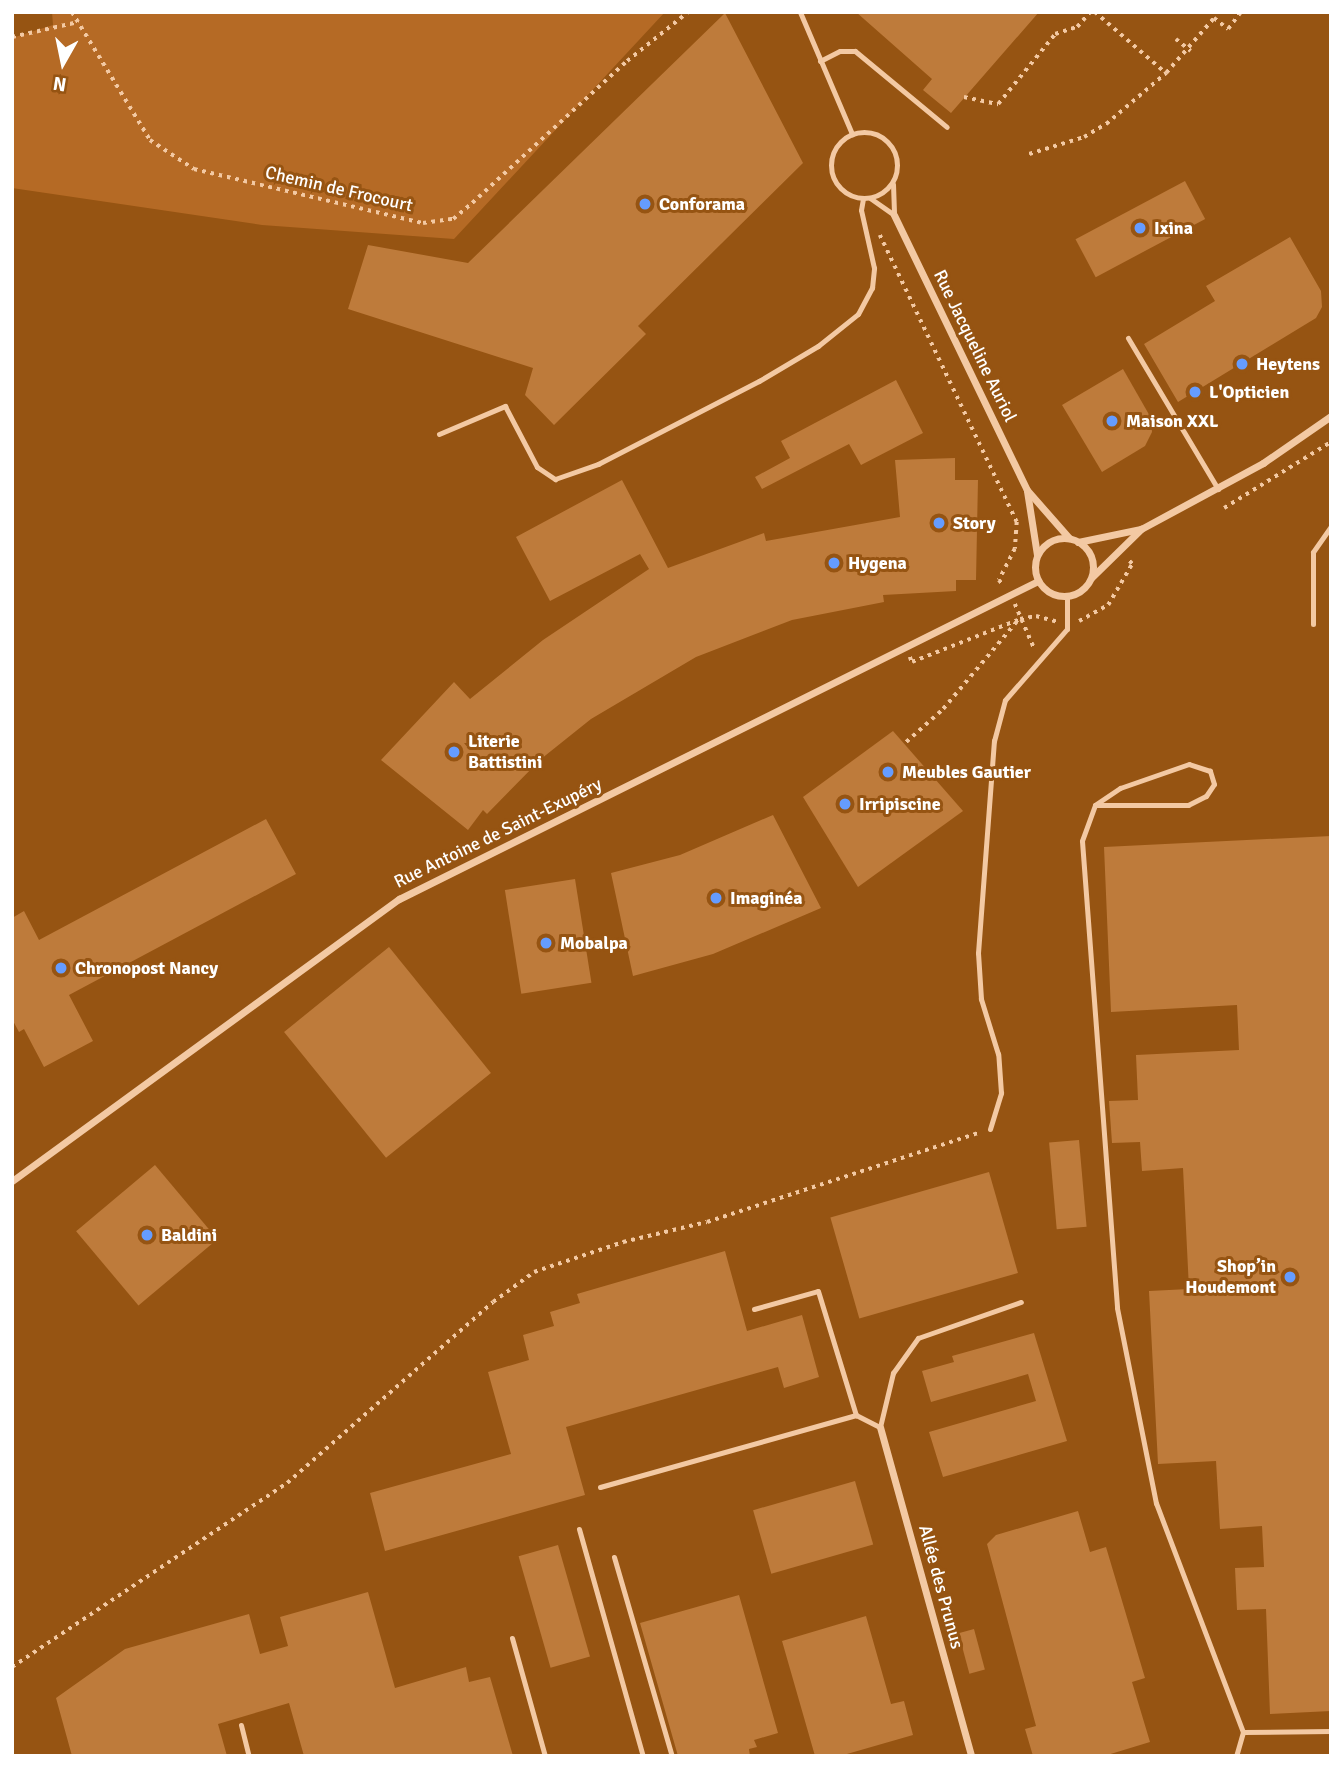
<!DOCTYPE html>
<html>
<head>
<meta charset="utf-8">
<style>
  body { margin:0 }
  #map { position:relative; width:1343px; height:1768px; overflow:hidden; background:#965412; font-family:Signika,sans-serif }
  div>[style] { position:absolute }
  .green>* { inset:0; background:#b56a25 }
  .building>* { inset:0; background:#be7b3b; transform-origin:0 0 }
  .path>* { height:3.5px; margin-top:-1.75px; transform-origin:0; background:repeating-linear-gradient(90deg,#f3c9a3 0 3.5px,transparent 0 8.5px) }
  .service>* { height:5px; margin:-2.5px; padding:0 2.5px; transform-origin:2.5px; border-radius:2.5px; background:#f3c9a3 }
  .service>.ring { margin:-2.5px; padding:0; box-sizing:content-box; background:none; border:5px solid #f3c9a3; border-radius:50% }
  .minor>* { height:7px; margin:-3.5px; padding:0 3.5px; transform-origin:3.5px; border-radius:3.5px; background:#f3c9a3 }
  .minor>.ring { margin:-3.5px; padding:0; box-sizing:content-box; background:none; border:7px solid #f3c9a3; border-radius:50% }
  .dots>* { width:19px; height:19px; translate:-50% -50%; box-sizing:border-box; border:4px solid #965412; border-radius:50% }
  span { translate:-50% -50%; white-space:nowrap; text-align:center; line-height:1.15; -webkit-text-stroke:6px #965412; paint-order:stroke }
  .street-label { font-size:18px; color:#fff }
  .poi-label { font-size:18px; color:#fff; font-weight:700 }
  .left { translate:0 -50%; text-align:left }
  .right { translate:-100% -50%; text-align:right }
  .frame { position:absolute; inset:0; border:14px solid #fff; pointer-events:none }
  .north { position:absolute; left:28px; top:28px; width:70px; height:70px; -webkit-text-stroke:5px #965412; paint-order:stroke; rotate:189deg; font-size:19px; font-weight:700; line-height:28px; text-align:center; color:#fff }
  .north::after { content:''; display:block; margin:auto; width:24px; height:32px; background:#fff; clip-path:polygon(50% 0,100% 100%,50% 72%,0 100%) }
</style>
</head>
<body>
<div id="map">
  <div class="green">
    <i style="clip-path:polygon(52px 12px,665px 12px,454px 239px,262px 225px,12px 188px,12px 38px,53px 25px)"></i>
  </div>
  <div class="building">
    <i style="clip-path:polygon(856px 12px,1039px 12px,951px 113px,923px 90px,932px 79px)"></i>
    <i style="clip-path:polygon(725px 13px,803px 163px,638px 326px,646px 334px,554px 425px,525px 395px,533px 368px,348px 309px,368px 245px,468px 263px)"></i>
    <i style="left:1185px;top:181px;width:43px;height:124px;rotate:62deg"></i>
    <i style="clip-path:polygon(1290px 237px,1321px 291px,1322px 307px,1316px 318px,1178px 402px,1144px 344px,1215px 301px,1206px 286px)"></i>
    <i style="clip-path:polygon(1123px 369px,1151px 418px,1152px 432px,1145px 446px,1102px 472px,1062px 405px)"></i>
    <i style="clip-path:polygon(896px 380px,923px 433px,861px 465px,849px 444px,762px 489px,755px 477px,790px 458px,781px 441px)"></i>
    <i style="clip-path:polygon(955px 458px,955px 480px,978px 480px,976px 580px,956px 580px,956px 591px,883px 595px,884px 602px,792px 620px,696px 657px,591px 719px,541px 759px,487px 814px,483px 810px,468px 830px,381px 760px,454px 682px,470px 699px,543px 640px,649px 569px,640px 554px,550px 601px,516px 537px,622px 480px,668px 568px,764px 533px,766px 541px,900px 517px,895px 460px)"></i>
    <i style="clip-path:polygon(893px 731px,963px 811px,858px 887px,803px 797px)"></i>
    <i style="clip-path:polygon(773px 815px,821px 908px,713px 954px,633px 976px,611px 873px,680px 855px)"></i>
    <i style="clip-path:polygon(266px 819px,296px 874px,69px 995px,93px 1041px,44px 1067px,24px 1029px,19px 1032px,12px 1019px,12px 918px,24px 911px,39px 940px)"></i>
    <i style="clip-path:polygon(1331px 836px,1331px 1711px,1270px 1714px,1266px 1609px,1237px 1610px,1235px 1568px,1264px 1567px,1262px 1526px,1220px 1529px,1216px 1461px,1158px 1464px,1149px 1291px,1189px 1289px,1183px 1168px,1142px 1171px,1140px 1142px,1112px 1143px,1109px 1101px,1138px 1100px,1136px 1055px,1239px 1050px,1237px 1005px,1111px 1012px,1104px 847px)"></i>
    <i style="left:575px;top:879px;width:105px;height:71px;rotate:81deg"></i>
    <i style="left:389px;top:947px;width:162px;height:135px;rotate:51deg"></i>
    <i style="left:1079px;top:1140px;width:87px;height:30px;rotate:85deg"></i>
    <i style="left:155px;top:1165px;width:97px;height:103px;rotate:50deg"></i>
    <i style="left:989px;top:1172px;width:105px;height:165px;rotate:74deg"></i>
    <i style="clip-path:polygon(725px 1251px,747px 1331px,802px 1315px,819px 1377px,784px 1388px,778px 1367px,566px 1427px,585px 1495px,385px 1551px,370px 1493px,511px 1454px,488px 1372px,529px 1360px,523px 1335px,554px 1326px,550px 1312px,580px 1303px,577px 1294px)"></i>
    <i style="clip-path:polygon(1034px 1333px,1067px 1441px,943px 1477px,929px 1432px,1036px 1401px,1028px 1374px,931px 1402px,922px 1371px,954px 1362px,952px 1356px)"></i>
    <i style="left:855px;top:1481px;width:66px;height:106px;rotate:74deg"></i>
    <i style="clip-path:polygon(1078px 1511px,1090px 1552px,1106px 1547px,1145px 1678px,1132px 1682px,1150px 1742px,1104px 1756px,1033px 1756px,1025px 1729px,1036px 1726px,987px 1544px,996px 1535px)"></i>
    <i style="left:558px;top:1545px;width:116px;height:41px;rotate:74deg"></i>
    <i style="clip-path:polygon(368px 1592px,395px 1688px,466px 1667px,469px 1682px,490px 1677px,513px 1756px,304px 1756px,289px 1703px,218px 1724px,227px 1756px,72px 1756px,56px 1698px,125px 1649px,249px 1614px,260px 1654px,288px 1646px,280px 1617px)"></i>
    <i style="clip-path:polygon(739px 1595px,778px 1733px,754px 1740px,757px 1747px,749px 1749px,750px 1756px,678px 1756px,640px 1623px)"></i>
    <i style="clip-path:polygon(866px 1616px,891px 1704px,904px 1701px,913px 1735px,840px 1756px,815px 1756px,782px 1641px)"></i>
    <i style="left:974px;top:1629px;width:42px;height:16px;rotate:75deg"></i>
  </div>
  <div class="path">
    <i style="left:72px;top:12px;width:150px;rotate:58.6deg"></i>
    <i style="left:150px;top:140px;width:53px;rotate:33.4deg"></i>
    <i style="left:194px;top:169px;width:235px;rotate:13.3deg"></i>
    <i style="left:423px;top:223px;width:30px;rotate:-8deg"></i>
    <i style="left:453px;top:219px;width:25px;rotate:-40deg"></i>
    <i style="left:472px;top:203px;width:210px;rotate:-42.5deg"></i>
    <i style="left:627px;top:61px;width:78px;rotate:-38.8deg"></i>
    <i style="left:1095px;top:12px;width:94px;rotate:40.7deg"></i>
    <i style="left:12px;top:37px;width:68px;rotate:-12.8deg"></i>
    <i style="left:1176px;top:39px;width:19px;rotate:39deg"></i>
    <i style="left:964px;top:97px;width:35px;rotate:12deg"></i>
    <i style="left:998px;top:104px;width:90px;rotate:-50.8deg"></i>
    <i style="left:1055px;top:34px;width:23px;rotate:-18deg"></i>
    <i style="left:1077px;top:27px;width:20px;rotate:-49deg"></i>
    <i style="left:1029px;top:154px;width:58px;rotate:-17.2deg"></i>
    <i style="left:1084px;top:137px;width:26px;rotate:-31deg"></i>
    <i style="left:1106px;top:124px;width:79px;rotate:-40.4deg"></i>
    <i style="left:1166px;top:73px;width:73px;rotate:-48.9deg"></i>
    <i style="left:1214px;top:18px;width:18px;rotate:38deg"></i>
    <i style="left:1228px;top:29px;width:21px;rotate:-53deg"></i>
    <i style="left:880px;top:235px;width:318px;rotate:64.5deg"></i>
    <i style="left:1017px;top:522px;width:27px;rotate:94deg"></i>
    <i style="left:1015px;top:549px;width:35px;rotate:117deg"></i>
    <i style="left:999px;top:580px;width:8px;rotate:50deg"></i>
    <i style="left:1224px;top:508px;width:126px;rotate:-31.7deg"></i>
    <i style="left:1015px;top:604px;width:48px;rotate:66.6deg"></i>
    <i style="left:1079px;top:621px;width:33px;rotate:-29deg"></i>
    <i style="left:1108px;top:605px;width:48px;rotate:-59.7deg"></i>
    <i style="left:1132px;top:564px;width:8px;rotate:-135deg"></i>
    <i style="left:910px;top:657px;width:5px;rotate:68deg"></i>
    <i style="left:912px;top:662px;width:116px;rotate:-21.7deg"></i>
    <i style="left:1020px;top:619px;width:16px;rotate:-11deg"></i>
    <i style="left:1036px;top:616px;width:23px;rotate:15deg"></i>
    <i style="left:906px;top:742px;width:50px;rotate:-41.7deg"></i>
    <i style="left:943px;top:709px;width:116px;rotate:-49.9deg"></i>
    <i style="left:12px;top:1667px;width:331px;rotate:-33.8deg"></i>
    <i style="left:287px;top:1483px;width:274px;rotate:-41.3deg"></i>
    <i style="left:493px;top:1302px;width:51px;rotate:-36.2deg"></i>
    <i style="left:534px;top:1272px;width:94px;rotate:-18.6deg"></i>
    <i style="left:623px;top:1242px;width:86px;rotate:-13.4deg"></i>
    <i style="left:707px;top:1222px;width:288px;rotate:-18.2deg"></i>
  </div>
  <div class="service">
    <i style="left:800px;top:12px;width:133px;rotate:66.9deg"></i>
    <i style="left:820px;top:61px;width:22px;rotate:-27deg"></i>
    <i style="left:840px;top:51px;width:15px"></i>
    <i style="left:855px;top:51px;width:119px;rotate:39.6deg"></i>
    <i class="ring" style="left:831px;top:132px;width:61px;height:61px"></i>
    <i style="left:893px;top:184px;width:31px;rotate:88deg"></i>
    <i style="left:870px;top:198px;width:29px;rotate:35deg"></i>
    <i style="left:1128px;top:338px;width:176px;rotate:59.2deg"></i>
    <i style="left:439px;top:434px;width:72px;rotate:-23deg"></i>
    <i style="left:505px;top:406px;width:69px;rotate:62.3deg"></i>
    <i style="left:537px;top:467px;width:22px;rotate:34deg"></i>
    <i style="left:555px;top:479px;width:46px;rotate:-19.2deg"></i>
    <i style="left:598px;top:464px;width:181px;rotate:-27.3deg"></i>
    <i style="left:759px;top:381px;width:69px;rotate:-30.7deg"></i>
    <i style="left:818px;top:346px;width:51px;rotate:-38.7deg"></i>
    <i style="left:858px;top:314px;width:30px;rotate:-62deg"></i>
    <i style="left:872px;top:288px;width:20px;rotate:-84deg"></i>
    <i style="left:874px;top:268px;width:59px;rotate:-102.6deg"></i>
    <i style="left:861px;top:210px;width:11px;rotate:-80deg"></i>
    <i style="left:1313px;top:624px;width:72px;rotate:-90deg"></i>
    <i style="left:1313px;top:552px;width:32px;rotate:-55deg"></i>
    <i style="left:1095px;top:805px;width:93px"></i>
    <i style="left:1188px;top:805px;width:20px;rotate:-27deg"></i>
    <i style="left:1206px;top:796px;width:14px;rotate:-56deg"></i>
    <i style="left:1214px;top:784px;width:14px;rotate:-107deg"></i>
    <i style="left:1210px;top:771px;width:22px;rotate:-162deg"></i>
    <i style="left:1189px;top:764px;width:73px;rotate:160.8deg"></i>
    <i style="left:1120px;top:788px;width:30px;rotate:146deg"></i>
    <i style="left:1095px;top:805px;width:38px;rotate:110deg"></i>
    <i style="left:1082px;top:841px;width:468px;rotate:85.7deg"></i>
    <i style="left:1117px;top:1308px;width:199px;rotate:78.7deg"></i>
    <i style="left:1156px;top:1503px;width:245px;rotate:69.2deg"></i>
    <i style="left:1243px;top:1732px;width:25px;rotate:106deg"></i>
    <i style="left:990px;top:1129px;width:38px;rotate:-73deg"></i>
    <i style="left:1001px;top:1093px;width:39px;rotate:-94deg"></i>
    <i style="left:998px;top:1054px;width:58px;rotate:-107.2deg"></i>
    <i style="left:981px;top:999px;width:46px;rotate:-93.7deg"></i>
    <i style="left:978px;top:953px;width:213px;rotate:-85.7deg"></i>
    <i style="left:994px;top:741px;width:42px;rotate:-75deg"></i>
    <i style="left:1005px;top:700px;width:94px;rotate:-48.9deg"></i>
    <i style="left:1067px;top:629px;width:32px;rotate:-90deg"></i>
    <i style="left:754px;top:1309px;width:66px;rotate:-15.7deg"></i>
    <i style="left:818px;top:1291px;width:130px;rotate:73deg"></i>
    <i style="left:600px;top:1487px;width:266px;rotate:-15.7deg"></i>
    <i style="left:856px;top:1415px;width:27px;rotate:27deg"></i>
    <i style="left:880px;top:1427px;width:56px;rotate:-76.5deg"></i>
    <i style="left:893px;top:1373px;width:43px;rotate:-54.5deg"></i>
    <i style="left:918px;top:1338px;width:109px;rotate:-19.3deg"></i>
    <i style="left:579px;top:1529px;width:236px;rotate:74.3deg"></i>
    <i style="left:614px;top:1557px;width:207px;rotate:73.8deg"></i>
    <i style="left:512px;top:1638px;width:123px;rotate:74.4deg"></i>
    <i style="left:241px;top:1725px;width:32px;rotate:76deg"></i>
    <i style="left:1243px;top:1732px;width:88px;rotate:-0.7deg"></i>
  </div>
  <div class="minor">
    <i style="left:894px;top:215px;width:305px;rotate:64.2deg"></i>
    <i style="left:1027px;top:490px;width:64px;rotate:48.8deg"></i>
    <i style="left:1027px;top:491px;width:65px;rotate:81.1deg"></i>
    <i class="ring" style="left:1035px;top:538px;width:51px;height:51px"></i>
    <i style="left:1078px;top:542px;width:63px;rotate:-11.8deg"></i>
    <i style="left:1092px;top:577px;width:69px;rotate:-44.4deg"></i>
    <i style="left:1141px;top:529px;width:139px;rotate:-28.4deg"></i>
    <i style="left:1263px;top:463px;width:83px;rotate:-34.7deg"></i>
    <i style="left:12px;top:1181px;width:479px;rotate:-36.1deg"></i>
    <i style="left:399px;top:899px;width:714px;rotate:-26.46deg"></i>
    <i style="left:880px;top:1427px;width:341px;rotate:74.5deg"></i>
  </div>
  <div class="dots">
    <i style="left:645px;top:204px;background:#659cff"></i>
    <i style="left:1140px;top:228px;background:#659cff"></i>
    <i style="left:1242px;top:364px;background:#659cff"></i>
    <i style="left:1195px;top:392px;background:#659cff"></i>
    <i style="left:1112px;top:421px;background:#659cff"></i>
    <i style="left:939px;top:523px;background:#659cff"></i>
    <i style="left:834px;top:563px;background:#659cff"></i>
    <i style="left:454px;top:752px;background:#659cff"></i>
    <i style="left:888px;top:772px;background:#659cff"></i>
    <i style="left:845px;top:804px;background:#659cff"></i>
    <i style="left:716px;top:898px;background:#659cff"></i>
    <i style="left:546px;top:943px;background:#659cff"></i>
    <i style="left:61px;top:968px;background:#659cff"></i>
    <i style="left:147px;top:1235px;background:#659cff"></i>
    <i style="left:1290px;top:1277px;background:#659cff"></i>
  </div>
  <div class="street-label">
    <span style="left:339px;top:189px;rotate:13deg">Chemin de Frocourt</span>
    <span style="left:975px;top:346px;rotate:64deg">Rue Jacqueline Auriol</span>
    <span style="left:498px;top:833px;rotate:-26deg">Rue Antoine de Saint-Exupéry</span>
    <span style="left:941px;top:1587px;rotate:75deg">Allée des Prunus</span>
  </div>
  <div class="poi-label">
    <span class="left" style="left:659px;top:204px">Conforama</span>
    <span class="left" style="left:1154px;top:228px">Ixina</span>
    <span class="left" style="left:1256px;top:364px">Heytens</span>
    <span class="left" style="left:1209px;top:392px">L'Opticien</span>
    <span class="left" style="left:1126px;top:421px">Maison XXL</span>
    <span class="left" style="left:953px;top:523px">Story</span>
    <span class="left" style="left:848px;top:563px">Hygena</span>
    <span class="left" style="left:468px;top:752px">Literie<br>Battistini</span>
    <span class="left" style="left:902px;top:772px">Meubles Gautier</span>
    <span class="left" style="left:859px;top:804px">Irripiscine</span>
    <span class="left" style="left:730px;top:898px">Imaginéa</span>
    <span class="left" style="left:560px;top:943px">Mobalpa</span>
    <span class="left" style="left:75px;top:968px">Chronopost Nancy</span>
    <span class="left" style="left:161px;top:1235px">Baldini</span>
    <span class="right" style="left:1276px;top:1277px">Shop’in<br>Houdemont</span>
  </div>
  <div class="frame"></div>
  <div class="north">N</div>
</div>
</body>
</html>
